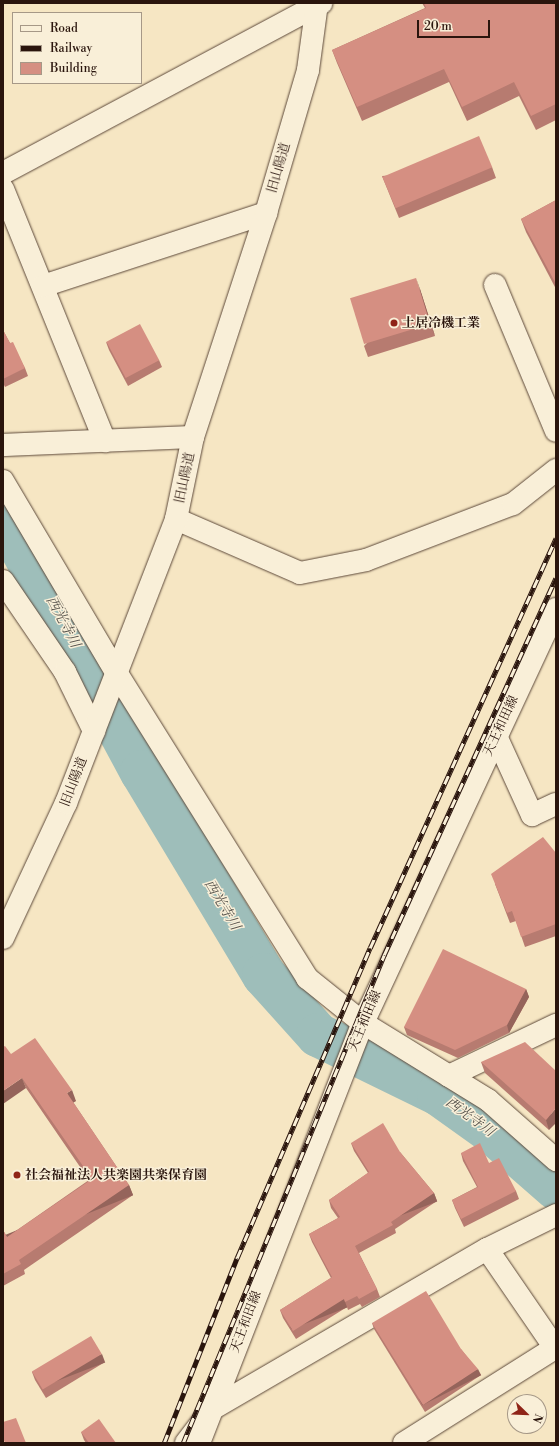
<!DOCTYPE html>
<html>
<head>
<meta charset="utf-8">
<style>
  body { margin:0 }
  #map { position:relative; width:559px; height:1446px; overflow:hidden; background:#f6e6c3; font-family:"Libre Bodoni","Noto Serif JP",serif }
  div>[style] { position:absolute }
  .river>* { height:44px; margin:-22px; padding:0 22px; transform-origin:22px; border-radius:22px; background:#9ebeba }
  .roads { filter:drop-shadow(0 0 1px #5d493a) drop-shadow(0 0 1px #5d493a) }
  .minor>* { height:22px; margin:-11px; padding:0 11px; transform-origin:11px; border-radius:11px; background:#f9efd8 }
  .tertiary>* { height:22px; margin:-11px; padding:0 11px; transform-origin:11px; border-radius:11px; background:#f9efd8 }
  .rail>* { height:4.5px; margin-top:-2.25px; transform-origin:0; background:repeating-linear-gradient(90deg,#f9efd8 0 9px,#2a150d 0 18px); box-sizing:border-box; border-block:1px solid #2a150d }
  .wall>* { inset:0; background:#b77b70 }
  .shaded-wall>* { inset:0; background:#95645b; transform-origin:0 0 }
  .building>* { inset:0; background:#d58f82; transform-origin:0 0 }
  .dots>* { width:11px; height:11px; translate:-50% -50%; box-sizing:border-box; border:2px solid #f9efd8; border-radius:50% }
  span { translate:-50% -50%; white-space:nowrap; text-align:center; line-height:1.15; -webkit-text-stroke:3px #f9efd8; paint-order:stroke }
  .street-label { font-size:13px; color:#2a150d }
  .poi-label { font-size:13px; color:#2a150d; font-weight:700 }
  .left { translate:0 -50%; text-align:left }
  .water-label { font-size:14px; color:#53504a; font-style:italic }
  .frame { position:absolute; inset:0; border:4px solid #2a150d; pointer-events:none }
  .legend { position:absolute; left:12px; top:12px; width:130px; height:72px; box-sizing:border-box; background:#f9efd8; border:1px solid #a69887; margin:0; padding:5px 7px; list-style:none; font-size:12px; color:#2a150d }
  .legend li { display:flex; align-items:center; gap:8px; height:20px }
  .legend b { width:20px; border:1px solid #a69887 }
  .north { position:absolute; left:507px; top:1394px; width:40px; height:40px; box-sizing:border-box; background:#f9efd8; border:1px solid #a69887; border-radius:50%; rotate:113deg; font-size:11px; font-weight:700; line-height:16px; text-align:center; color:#2a150d }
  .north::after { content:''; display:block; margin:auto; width:14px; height:18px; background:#8f2418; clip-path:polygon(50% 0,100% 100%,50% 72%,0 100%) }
  .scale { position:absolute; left:417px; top:20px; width:73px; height:18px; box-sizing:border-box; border:2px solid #2a150d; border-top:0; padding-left:5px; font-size:12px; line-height:14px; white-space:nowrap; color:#2a150d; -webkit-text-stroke:3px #f9efd8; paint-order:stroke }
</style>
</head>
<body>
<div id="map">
  <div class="river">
    <i style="left:3px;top:514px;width:293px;rotate:61.7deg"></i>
    <i style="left:142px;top:772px;width:237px;rotate:59deg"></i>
    <i style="left:264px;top:975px;width:81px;rotate:48deg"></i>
    <i style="left:318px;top:1035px;width:135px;rotate:26deg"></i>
    <i style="left:439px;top:1094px;width:65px;rotate:35.6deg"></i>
    <i style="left:492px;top:1132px;width:85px;rotate:41.2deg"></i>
  </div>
  <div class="roads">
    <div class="minor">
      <i style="left:3px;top:173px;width:361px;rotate:-28.1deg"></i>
      <i style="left:3px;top:189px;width:272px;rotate:68deg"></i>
      <i style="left:495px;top:285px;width:158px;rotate:67.3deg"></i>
      <i style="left:43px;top:286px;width:235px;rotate:-18.1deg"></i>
      <i style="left:3px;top:445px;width:190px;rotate:-2.4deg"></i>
      <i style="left:3px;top:481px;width:222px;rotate:59.4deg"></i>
      <i style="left:116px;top:672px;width:361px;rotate:58deg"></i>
      <i style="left:307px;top:978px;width:72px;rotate:38.8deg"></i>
      <i style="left:363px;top:1023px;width:147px;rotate:31.6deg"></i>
      <i style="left:488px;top:1100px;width:91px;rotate:41.4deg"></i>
      <i style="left:176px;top:519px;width:135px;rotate:23.5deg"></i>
      <i style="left:300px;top:573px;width:67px;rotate:-11.1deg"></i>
      <i style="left:366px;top:560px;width:157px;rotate:-20.9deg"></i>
      <i style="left:513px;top:504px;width:55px;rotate:-38.3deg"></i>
      <i style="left:3px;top:581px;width:110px;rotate:55.7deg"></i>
      <i style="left:65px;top:672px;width:66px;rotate:63.8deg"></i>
      <i style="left:496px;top:736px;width:87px;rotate:65.5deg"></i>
      <i style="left:532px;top:815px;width:26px;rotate:-25deg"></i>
      <i style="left:3px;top:938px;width:149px;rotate:-65deg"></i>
      <i style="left:66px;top:803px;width:305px;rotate:-68.8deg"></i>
      <i style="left:176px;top:519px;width:84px;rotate:-78.3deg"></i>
      <i style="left:193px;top:437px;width:236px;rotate:-71.9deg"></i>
      <i style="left:266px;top:213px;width:149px;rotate:-73.6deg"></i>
      <i style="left:308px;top:70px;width:68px;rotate:-82.3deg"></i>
      <i style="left:449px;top:1076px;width:119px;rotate:-25.5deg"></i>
      <i style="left:186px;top:1443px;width:43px;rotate:-52.6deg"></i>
      <i style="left:212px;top:1409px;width:318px;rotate:-30.2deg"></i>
      <i style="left:487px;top:1249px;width:77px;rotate:-26.2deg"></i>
      <i style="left:404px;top:1443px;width:178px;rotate:-32.2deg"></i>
      <i style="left:555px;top:1348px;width:120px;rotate:-124.5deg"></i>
    </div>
    <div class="tertiary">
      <i style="left:199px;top:1443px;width:451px;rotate:-68.7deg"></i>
      <i style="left:363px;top:1023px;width:457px;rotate:-65deg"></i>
    </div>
  </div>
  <div class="rail">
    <i style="left:164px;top:1443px;width:199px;rotate:-68.5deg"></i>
    <i style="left:237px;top:1258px;width:337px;rotate:-66.8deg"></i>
    <i style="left:370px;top:948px;width:450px;rotate:-65.6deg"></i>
    <i style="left:183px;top:1443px;width:528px;rotate:-67.61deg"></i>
    <i style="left:384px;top:955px;width:414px;rotate:-65.5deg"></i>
  </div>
  <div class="wall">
    <i style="clip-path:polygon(422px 3px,556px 3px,556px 120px,536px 130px,519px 96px,467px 121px,449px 82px,362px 121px,337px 63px,332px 50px,425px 8px)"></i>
    <i style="clip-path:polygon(492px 167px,496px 178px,399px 218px,382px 176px)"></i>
    <i style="clip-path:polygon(556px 200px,556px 289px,526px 232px,521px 219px)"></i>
    <i style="clip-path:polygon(420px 289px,435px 336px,368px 357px,364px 346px)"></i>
    <i style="clip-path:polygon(3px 330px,10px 343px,25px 368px,28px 376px,5px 387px,3px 383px)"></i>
    <i style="clip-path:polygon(106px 342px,159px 360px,162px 367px,128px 386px,109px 350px)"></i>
    <i style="clip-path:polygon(556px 853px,556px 936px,525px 947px,516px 921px,510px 923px,495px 884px)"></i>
    <i style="clip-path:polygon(526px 989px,529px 997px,509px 1033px,458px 1058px,407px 1035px,404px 1027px)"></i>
    <i style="clip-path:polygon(11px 1054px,76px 1101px,73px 1102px,129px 1185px,133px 1195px,24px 1270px,25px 1274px,3px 1286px,3px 1230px,7px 1237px,89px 1180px,26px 1088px)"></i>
    <i style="clip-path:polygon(481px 1062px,556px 1071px,549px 1130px,485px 1073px)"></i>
    <i style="clip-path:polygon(351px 1143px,400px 1152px,434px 1193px,437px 1201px,395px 1229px,396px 1233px,359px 1253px,377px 1289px,380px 1297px,362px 1307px,360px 1304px,348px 1310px,347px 1307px,296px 1339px,283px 1318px,280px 1310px,331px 1278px,312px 1242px,309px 1234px,338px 1218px,331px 1208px,329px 1200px,368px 1173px,354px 1151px)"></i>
    <i style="clip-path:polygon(461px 1153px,489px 1163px,516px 1191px,519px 1199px,464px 1227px,455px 1208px,452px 1200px,477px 1187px,463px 1161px)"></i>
    <i style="clip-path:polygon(372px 1323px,461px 1349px,481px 1375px,425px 1412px,374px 1329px)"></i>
    <i style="clip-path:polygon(105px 1362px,46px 1398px,35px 1380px,32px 1372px)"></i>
    <i style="clip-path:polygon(81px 1432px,116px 1443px,86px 1443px,84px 1440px)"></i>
  </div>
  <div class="shaded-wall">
    <i style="clip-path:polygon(416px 278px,420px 289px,435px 336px,430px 324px)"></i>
    <i style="clip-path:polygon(526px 989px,529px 997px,509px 1033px,507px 1025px)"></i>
    <i style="clip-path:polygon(22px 1078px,26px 1088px,3px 1104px,3px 1091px)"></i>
    <i style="clip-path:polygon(72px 1090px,76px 1101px,71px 1104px,67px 1093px)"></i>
    <i style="clip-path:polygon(556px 1108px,556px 1123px,549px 1130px,546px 1120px)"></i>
    <i style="left:129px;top:1185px;width:11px;height:133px;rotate:68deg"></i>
    <i style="left:434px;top:1193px;width:9px;height:52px;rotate:69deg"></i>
    <i style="left:344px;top:1299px;width:9px;height:60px;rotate:69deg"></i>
    <i style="left:102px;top:1354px;width:9px;height:68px;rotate:69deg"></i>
    <i style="left:478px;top:1369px;width:7px;height:66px;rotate:63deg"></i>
  </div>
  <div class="building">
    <i style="clip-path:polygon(424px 3px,556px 3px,556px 104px,531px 116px,514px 82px,462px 107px,444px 69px,357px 107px,332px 50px,426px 8px)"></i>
    <i style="left:479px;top:136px;width:34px;height:105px;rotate:67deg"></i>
    <i style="clip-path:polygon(556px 200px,556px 284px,521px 219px)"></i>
    <i style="left:416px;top:278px;width:48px;height:69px;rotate:73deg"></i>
    <i style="left:140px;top:324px;width:41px;height:38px;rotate:62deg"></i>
    <i style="clip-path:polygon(3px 330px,10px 343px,13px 342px,25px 368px,3px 379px)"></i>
    <i style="clip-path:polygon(543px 837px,556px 853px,556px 924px,521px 937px,512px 911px,507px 913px,491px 874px)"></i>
    <i style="clip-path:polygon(443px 949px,526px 989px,507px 1025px,455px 1050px,404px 1027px)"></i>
    <i style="clip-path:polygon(35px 1038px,72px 1090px,67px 1093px,129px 1185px,19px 1260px,21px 1264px,3px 1274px,3px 1230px,7px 1237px,92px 1179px,22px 1078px,3px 1091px,3px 1047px,5px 1046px,11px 1054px)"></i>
    <i style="clip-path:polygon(525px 1042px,556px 1071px,556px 1108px,546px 1120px,481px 1062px)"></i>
    <i style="clip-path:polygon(383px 1123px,400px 1152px,434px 1193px,391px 1222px,393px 1225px,355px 1246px,377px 1289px,359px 1299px,357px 1296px,345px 1302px,344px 1299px,293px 1331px,280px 1310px,332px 1277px,309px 1234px,340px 1217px,329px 1200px,369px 1172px,351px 1143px)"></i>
    <i style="clip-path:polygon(480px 1143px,489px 1163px,499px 1158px,516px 1191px,461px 1219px,452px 1200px,478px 1187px,461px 1153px)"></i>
    <i style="clip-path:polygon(426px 1291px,461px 1349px,478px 1369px,423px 1405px,372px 1323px)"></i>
    <i style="left:91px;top:1336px;width:21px;height:69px;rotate:59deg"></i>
    <i style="clip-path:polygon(16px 1418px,26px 1443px,5px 1443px,3px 1438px,3px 1422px)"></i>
    <i style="clip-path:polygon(99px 1419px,116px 1443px,89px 1443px,81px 1432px)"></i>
  </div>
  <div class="dots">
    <i style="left:394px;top:323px;background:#8f2418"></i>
    <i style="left:17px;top:1175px;background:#8f2418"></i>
  </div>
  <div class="street-label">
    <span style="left:279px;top:168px;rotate:-74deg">旧山陽道</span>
    <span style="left:185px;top:478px;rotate:-78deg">旧山陽道</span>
    <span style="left:501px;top:726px;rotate:-65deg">天王和田線</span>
    <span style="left:74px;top:782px;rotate:-69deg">旧山陽道</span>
    <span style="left:365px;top:1021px;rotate:-67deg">天王和田線</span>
    <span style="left:246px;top:1322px;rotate:-69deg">天王和田線</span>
  </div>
  <div class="poi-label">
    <span class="left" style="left:402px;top:323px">土居冷機工業</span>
    <span class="left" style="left:25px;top:1175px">社会福祉法人共楽園共楽保育園</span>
  </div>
  <div class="water-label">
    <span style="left:63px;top:622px;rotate:62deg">西光寺川</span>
    <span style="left:222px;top:905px;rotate:59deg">西光寺川</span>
    <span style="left:470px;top:1117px;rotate:36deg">西光寺川</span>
  </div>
  <div class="frame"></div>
  <ul class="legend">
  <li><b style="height:5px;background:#f9efd8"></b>Road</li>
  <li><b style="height:5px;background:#2a150d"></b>Railway</li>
  <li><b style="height:11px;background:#d58f82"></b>Building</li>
  </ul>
  <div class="north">N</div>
  <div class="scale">20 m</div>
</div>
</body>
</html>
